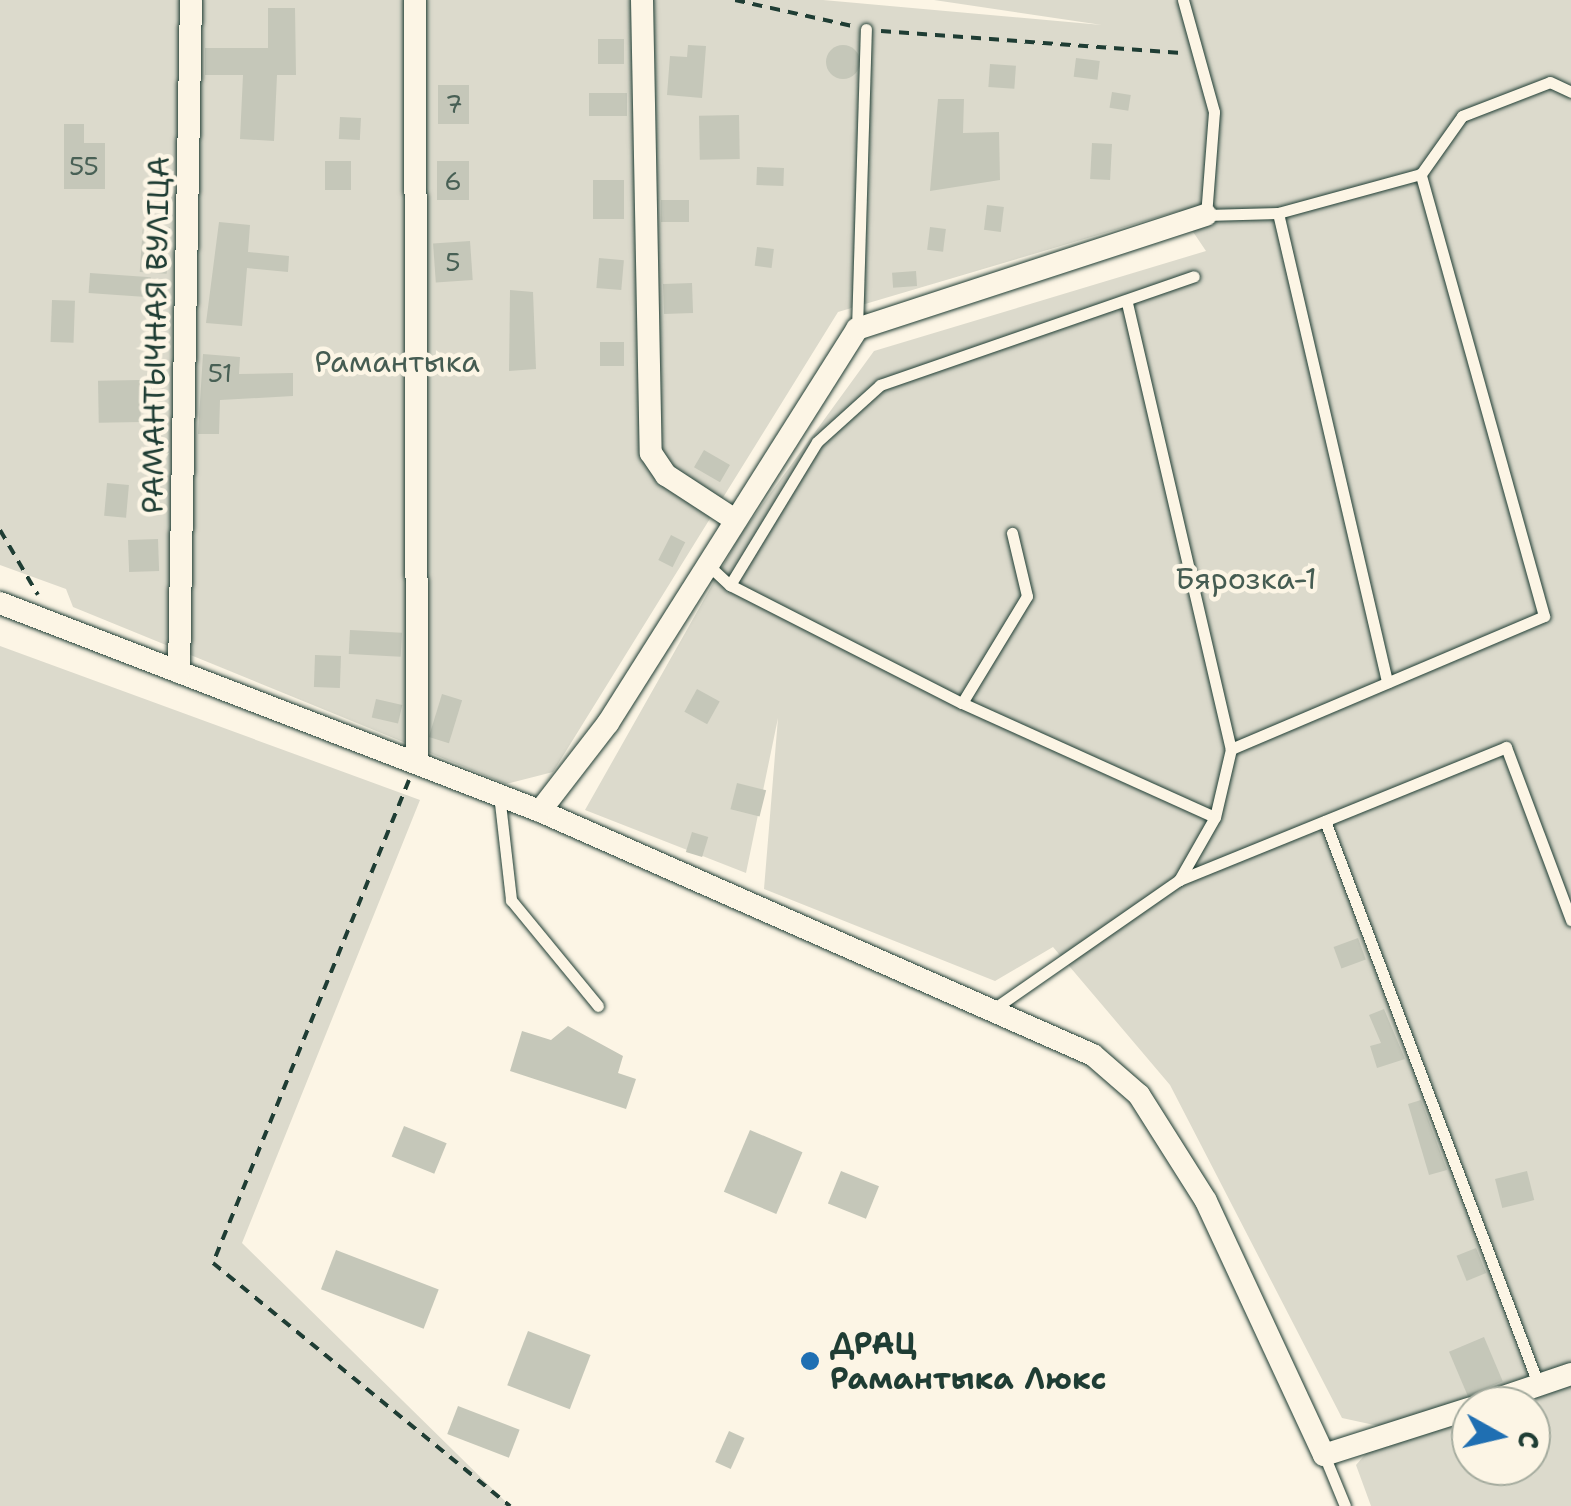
<!DOCTYPE html>
<html>
<head>
<meta charset="utf-8">
<style>
  body { margin:0 }
  #map { position:relative; width:1571px; height:1506px; overflow:hidden; background:#fcf5e5; font-family:"Shantell Sans",sans-serif }
  div>[style] { position:absolute }
  .green>* { inset:0; background:#dcdacc }
  .building>* { inset:0; background:#c5c7b9; transform-origin:0 0 }
  .round { border-radius:50% }
  .path>* { height:4px; margin-top:-2px; transform-origin:0; background:repeating-linear-gradient(90deg,#1f3d34 0 10px,transparent 0 18px) }
  .roads { filter:drop-shadow(0 0 2px #1f3d34) drop-shadow(0 0 2px #1f3d34) }
  .service>* { height:11px; margin:-5.5px; padding:0 5.5px; transform-origin:5.5px; border-radius:5.5px; background:#fcf5e5 }
  .minor>* { height:22px; margin:-11px; padding:0 11px; transform-origin:11px; border-radius:11px; background:#fcf5e5 }
  .dots>* { width:28px; height:28px; translate:-50% -50%; box-sizing:border-box; border:5px solid #fcf5e5; border-radius:50% }
  span { translate:-50% -50%; white-space:nowrap; text-align:center; line-height:1.15; -webkit-text-stroke:9px #fcf5e5; paint-order:stroke }
  .number-label { font-size:25px; color:#486055 }
  .number-label span { -webkit-text-stroke-width:0 }
  .street-label { font-size:30px; color:#1f3d34 }
  .park-label { font-size:30px; color:#455c52 }
  .poi-label { font-size:30px; color:#1f3d34; font-weight:700 }
  .left { translate:0 -50%; text-align:left }
  .north { position:absolute; left:1451px; top:1386px; width:100px; height:100px; box-sizing:border-box; background:#fcf5e5; border:2px solid #a4ab9e; border-radius:50%; rotate:98deg; font-size:28px; font-weight:700; line-height:40px; text-align:center; color:#1f3d34 }
  .north::after { content:''; display:block; margin:auto; width:35px; height:45px; background:#1f6fb2; clip-path:polygon(50% 0,100% 100%,50% 72%,0 100%) }
</style>
</head>
<body>
<div id="map">
  <div class="green">
    <i style="clip-path:polygon(evenodd,0 0,823px 0,1102px 25px,934px 0,1571px 0,1571px 1506px,1371px 1506px,1356px 1465px,1388px 1428px,1342px 1418px,1170px 1085px,1053px 947px,995px 981px,764px 889px,778px 718px,746px 873px,585px 810px,741px 534px,874px 351px,1206px 251px,1179px 211px,838px 312px,553px 772px,506px 784px,73px 607px,66px 589px,0 565px,0 0,1471px 1406px,1531px 1406px,1531px 1466px,1471px 1466px,1471px 1406px)"></i>
    <i style="clip-path:polygon(0 646px,420px 800px,242px 1243px,510px 1506px,0 1506px)"></i>
  </div>
  <div class="building">
    <i style="clip-path:polygon(268px 8px,295px 8px,296px 75px,277px 75px,274px 141px,240px 139px,243px 75px,205px 75px,205px 48px,268px 48px)"></i>
    <i style="left:598px;top:39px;width:26px;height:25px"></i>
    <i class="round" style="left:826px;top:45px;width:34px;height:34px"></i>
    <i style="clip-path:polygon(688px 45px,706px 46px,702px 98px,667px 95px,670px 56px,687px 57px)"></i>
    <i style="left:1076px;top:58px;width:24px;height:19px;rotate:7deg"></i>
    <i style="left:990px;top:64px;width:26px;height:23px;rotate:4deg"></i>
    <i style="left:438px;top:85px;width:31px;height:39px"></i>
    <i style="left:1112px;top:92px;width:19px;height:16px;rotate:9deg"></i>
    <i style="left:589px;top:93px;width:38px;height:23px"></i>
    <i style="clip-path:polygon(938px 99px,964px 99px,963px 133px,999px 132px,1000px 180px,930px 191px)"></i>
    <i style="left:739px;top:115px;width:44px;height:40px;rotate:89deg"></i>
    <i style="left:340px;top:117px;width:21px;height:22px;rotate:3deg"></i>
    <i style="clip-path:polygon(64px 124px,84px 124px,84px 143px,105px 143px,105px 189px,64px 189px)"></i>
    <i style="left:1092px;top:143px;width:20px;height:36px;rotate:3deg"></i>
    <i style="left:325px;top:161px;width:26px;height:29px"></i>
    <i style="left:437px;top:161px;width:32px;height:39px"></i>
    <i style="left:757px;top:167px;width:27px;height:18px;rotate:2deg"></i>
    <i style="left:593px;top:180px;width:31px;height:39px"></i>
    <i style="left:661px;top:200px;width:28px;height:22px"></i>
    <i style="left:987px;top:205px;width:17px;height:25px;rotate:7deg"></i>
    <i style="clip-path:polygon(219px 222px,250px 225px,248px 252px,289px 256px,288px 272px,247px 268px,242px 326px,206px 323px)"></i>
    <i style="left:143px;top:225px;width:27px;height:47px;rotate:4deg"></i>
    <i style="left:930px;top:227px;width:16px;height:23px;rotate:7deg"></i>
    <i style="left:470px;top:241px;width:39px;height:37px;rotate:86deg"></i>
    <i style="left:757px;top:247px;width:17px;height:19px;rotate:7deg"></i>
    <i style="left:599px;top:258px;width:25px;height:30px;rotate:5deg"></i>
    <i style="left:916px;top:271px;width:15px;height:24px;rotate:86deg"></i>
    <i style="left:90px;top:273px;width:61px;height:20px;rotate:4deg"></i>
    <i style="left:692px;top:283px;width:30px;height:29px;rotate:88deg"></i>
    <i style="clip-path:polygon(510px 290px,533px 292px,536px 369px,509px 371px)"></i>
    <i style="left:52px;top:300px;width:23px;height:42px;rotate:2deg"></i>
    <i style="left:600px;top:342px;width:24px;height:24px"></i>
    <i style="clip-path:polygon(203px 354px,240px 357px,239px 374px,293px 373px,293px 396px,220px 400px,219px 434px,198px 434px)"></i>
    <i style="left:140px;top:380px;width:42px;height:42px;rotate:89deg"></i>
    <i style="left:704px;top:450px;width:30px;height:20px;rotate:30deg"></i>
    <i style="left:107px;top:483px;width:22px;height:33px;rotate:5deg"></i>
    <i style="left:671px;top:535px;width:16px;height:28px;rotate:27deg"></i>
    <i style="left:158px;top:539px;width:32px;height:30px;rotate:88deg"></i>
    <i style="left:350px;top:630px;width:52px;height:24px;rotate:3deg"></i>
    <i style="left:315px;top:655px;width:26px;height:32px;rotate:2deg"></i>
    <i style="left:697px;top:689px;width:26px;height:26px;rotate:29deg"></i>
    <i style="left:442px;top:694px;width:21px;height:45px;rotate:17deg"></i>
    <i style="left:376px;top:699px;width:27px;height:19px;rotate:13deg"></i>
    <i style="left:737px;top:783px;width:30px;height:27px;rotate:14deg"></i>
    <i style="left:692px;top:832px;width:17px;height:21px;rotate:17deg"></i>
    <i style="left:1358px;top:938px;width:23px;height:26px;rotate:70deg"></i>
    <i style="clip-path:polygon(1384px 1009px,1405px 1059px,1377px 1068px,1370px 1046px,1381px 1043px,1369px 1015px)"></i>
    <i style="clip-path:polygon(568px 1026px,623px 1056px,618px 1073px,636px 1079px,626px 1109px,510px 1071px,522px 1031px,551px 1040px)"></i>
    <i style="clip-path:polygon(1421px 1100px,1447px 1170px,1429px 1175px,1408px 1104px)"></i>
    <i style="left:404px;top:1126px;width:46px;height:33px;rotate:22deg"></i>
    <i style="left:750px;top:1130px;width:57px;height:67px;rotate:23deg"></i>
    <i style="left:841px;top:1171px;width:41px;height:35px;rotate:22deg"></i>
    <i style="left:1527px;top:1171px;width:30px;height:33px;rotate:76deg"></i>
    <i style="left:1476px;top:1248px;width:27px;height:21px;rotate:68deg"></i>
    <i style="left:336px;top:1250px;width:110px;height:42px;rotate:21deg"></i>
    <i style="left:528px;top:1331px;width:67px;height:58px;rotate:21deg"></i>
    <i style="left:1484px;top:1337px;width:48px;height:38px;rotate:67deg"></i>
    <i style="left:458px;top:1406px;width:66px;height:30px;rotate:21deg"></i>
    <i style="left:729px;top:1431px;width:17px;height:34px;rotate:24deg"></i>
  </div>
  <div class="path">
    <i style="left:735px;top:0;width:120px;rotate:12.5deg"></i>
    <i style="left:881px;top:31px;width:301px;rotate:4.2deg"></i>
    <i style="left:0;top:530px;width:75px;rotate:59.7deg"></i>
    <i style="left:409px;top:780px;width:521px;rotate:112.09deg"></i>
    <i style="left:213px;top:1263px;width:384px;rotate:39.3deg"></i>
  </div>
  <div class="roads">
    <div class="service">
      <i style="left:1183px;top:0;width:116px;rotate:74.5deg"></i>
      <i style="left:1214px;top:112px;width:103px;rotate:94.4deg"></i>
      <i style="left:1206px;top:215px;width:72px;rotate:-1.6deg"></i>
      <i style="left:1278px;top:213px;width:148px;rotate:-15.3deg"></i>
      <i style="left:1421px;top:174px;width:71px;rotate:-54.7deg"></i>
      <i style="left:1462px;top:116px;width:94px;rotate:-21.1deg"></i>
      <i style="left:1550px;top:82px;width:23px;rotate:25deg"></i>
      <i style="left:1278px;top:213px;width:482px;rotate:76.9deg"></i>
      <i style="left:1127px;top:303px;width:458px;rotate:76.9deg"></i>
      <i style="left:1231px;top:749px;width:70px;rotate:103.2deg"></i>
      <i style="left:1215px;top:817px;width:73px;rotate:119.7deg"></i>
      <i style="left:857px;top:329px;width:300px;rotate:-88.3deg"></i>
      <i style="left:706px;top:563px;width:33px;rotate:43deg"></i>
      <i style="left:730px;top:585px;width:260px;rotate:27deg"></i>
      <i style="left:962px;top:703px;width:277px;rotate:24.3deg"></i>
      <i style="left:730px;top:585px;width:167px;rotate:-58.7deg"></i>
      <i style="left:817px;top:442px;width:85px;rotate:-42.1deg"></i>
      <i style="left:880px;top:385px;width:332px;rotate:-19.1deg"></i>
      <i style="left:962px;top:703px;width:125px;rotate:-58.7deg"></i>
      <i style="left:1027px;top:596px;width:65px;rotate:-103.4deg"></i>
      <i style="left:1231px;top:749px;width:340px;rotate:-23deg"></i>
      <i style="left:1544px;top:616px;width:459px;rotate:-105.6deg"></i>
      <i style="left:499px;top:794px;width:107px;rotate:83.5deg"></i>
      <i style="left:511px;top:900px;width:137px;rotate:50.6deg"></i>
      <i style="left:1325px;top:821px;width:604px;rotate:69.26deg"></i>
      <i style="left:992px;top:1010px;width:228px;rotate:-34.8deg"></i>
      <i style="left:1179px;top:880px;width:353px;rotate:-22.1deg"></i>
      <i style="left:1506px;top:747px;width:185px;rotate:69.4deg"></i>
      <i style="left:1324px;top:1455px;width:55px;rotate:67.6deg"></i>
    </div>
    <div class="minor">
      <i style="left:415px;top:0;width:762px;rotate:89.85deg"></i>
      <i style="left:642px;top:0;width:453px;rotate:88.9deg"></i>
      <i style="left:651px;top:453px;width:27px;rotate:56deg"></i>
      <i style="left:666px;top:475px;width:79px;rotate:33.1deg"></i>
      <i style="left:0;top:603px;width:579px;rotate:21.07deg"></i>
      <i style="left:540px;top:811px;width:604px;rotate:23.81deg"></i>
      <i style="left:1093px;top:1055px;width:61px;rotate:41deg"></i>
      <i style="left:1139px;top:1095px;width:125px;rotate:57.7deg"></i>
      <i style="left:1206px;top:1201px;width:280px;rotate:65.1deg"></i>
      <i style="left:1324px;top:1455px;width:154px;rotate:-17.7deg"></i>
      <i style="left:179px;top:672px;width:672px;rotate:-88.98deg"></i>
      <i style="left:540px;top:811px;width:111px;rotate:-52.3deg"></i>
      <i style="left:608px;top:723px;width:466px;rotate:-57.7deg"></i>
      <i style="left:857px;top:329px;width:367px;rotate:-18.1deg"></i>
      <i style="left:1477px;top:1406px;width:99px;rotate:-18.8deg"></i>
    </div>
  </div>
  <div class="dots">
    <i style="left:810px;top:1361px;background:#1f6fb2"></i>
  </div>
  <div class="number-label">
    <span style="left:454px;top:104px">7</span>
    <span style="left:84px;top:166px">55</span>
    <span style="left:453px;top:181px">6</span>
    <span style="left:453px;top:262px">5</span>
    <span style="left:220px;top:373px">51</span>
  </div>
  <div class="street-label">
    <span style="left:156px;top:335px;rotate:-89deg">РАМАНТЫЧНАЯ ВУЛІЦА</span>
  </div>
  <div class="park-label">
    <span style="left:397px;top:362px">Рамантыка</span>
    <span style="left:1246px;top:579px">Бярозка-1</span>
  </div>
  <div class="poi-label">
    <span class="left" style="left:830px;top:1361px">ДРАЦ<br>Рамантыка Люкс</span>
  </div>
  <div class="north">С</div>
</div>
</body>
</html>
